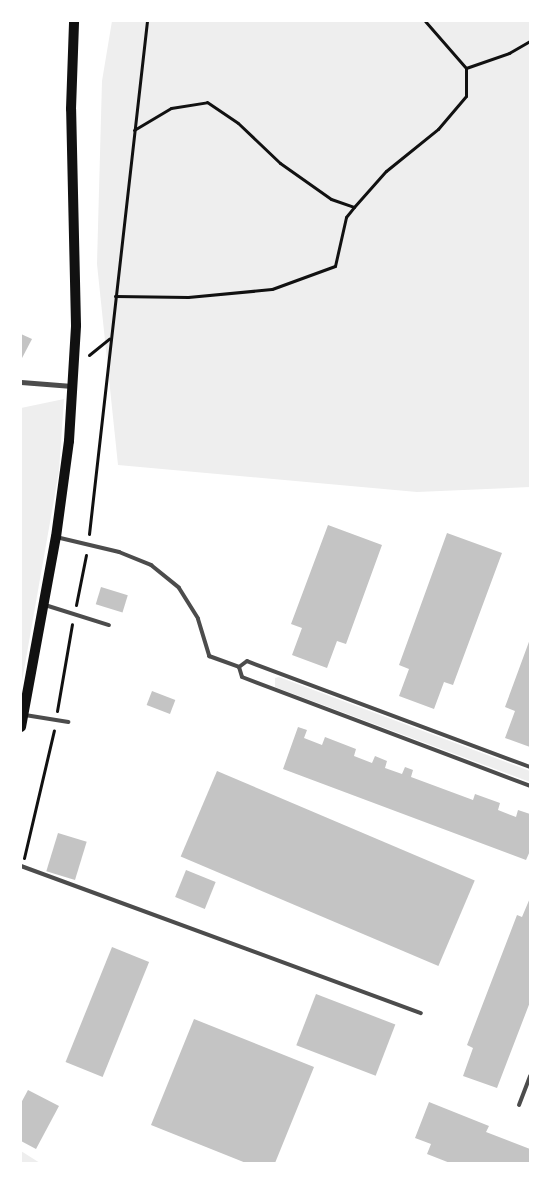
<!DOCTYPE html>
<html>
<head>
<meta charset="utf-8">
<style>
  body { margin:0 }
  #map { position:relative; width:551px; height:1184px; overflow:hidden; background:#fff; font-family:Manrope,sans-serif }
  div>[style] { position:absolute }
  .green>* { inset:0; background:#eee }
  .building>* { inset:0; background:#c4c4c4; transform-origin:0 0 }
  .path>* { height:3px; margin:-1.5px; padding:0 1.5px; transform-origin:1.5px; border-radius:1.5px; background:#111 }
  .service>* { height:4px; margin:-2px; padding:0 2px; transform-origin:2px; border-radius:2px; background:#4c4c4c }
  .minor>* { height:5px; margin:-2.5px; padding:0 2.5px; transform-origin:2.5px; border-radius:2.5px; background:#4c4c4c }
  .secondary>* { height:10px; margin:-5px; padding:0 5px; transform-origin:5px; border-radius:5px; background:#111 }
  span { translate:-50% -50%; white-space:nowrap; text-align:center; line-height:1.15; -webkit-text-stroke:4px #fff; paint-order:stroke }
  .frame { position:absolute; inset:0; border:22px solid #fff; pointer-events:none }
</style>
</head>
<body>
<div id="map">
  <div class="green">
    <i style="clip-path:polygon(112px 21px,530px 21px,530px 487px,417px 492px,118px 465px,97px 264px,102px 81px)"></i>
    <i style="clip-path:polygon(64px 399px,59px 471px,21px 687px,21px 408px)"></i>
    <i style="clip-path:polygon(279px 677px,530px 771px,530px 782px,275px 687px,275px 678px)"></i>
    <i style="clip-path:polygon(21px 1151px,40px 1163px,21px 1163px)"></i>
  </div>
  <div class="building">
    <i style="clip-path:polygon(21px 334px,32px 339px,21px 360px)"></i>
    <i style="clip-path:polygon(328px 525px,382px 545px,346px 644px,337px 641px,327px 668px,292px 655px,302px 628px,291px 624px)"></i>
    <i style="clip-path:polygon(447px 533px,502px 553px,453px 685px,444px 682px,434px 709px,399px 696px,409px 669px,399px 665px)"></i>
    <i style="left:101px;top:587px;width:28px;height:18px;rotate:17deg"></i>
    <i style="clip-path:polygon(530px 639px,530px 747px,505px 738px,515px 711px,505px 707px)"></i>
    <i style="left:152px;top:691px;width:25px;height:15px;rotate:21deg"></i>
    <i style="clip-path:polygon(298px 727px,307px 730px,304px 738px,322px 745px,325px 737px,356px 749px,354px 756px,372px 763px,375px 756px,387px 761px,385px 768px,402px 774px,405px 767px,413px 770px,411px 777px,473px 800px,475px 794px,500px 803px,498px 810px,516px 817px,518px 810px,530px 814px,530px 851px,526px 860px,283px 769px)"></i>
    <i style="left:217px;top:771px;width:280px;height:93px;rotate:23deg"></i>
    <i style="left:58px;top:833px;width:30px;height:40px;rotate:17deg"></i>
    <i style="left:186px;top:870px;width:32px;height:29px;rotate:22deg"></i>
    <i style="clip-path:polygon(530px 898px,530px 1002px,497px 1088px,463px 1076px,473px 1048px,467px 1045px,517px 915px,522px 917px)"></i>
    <i style="left:112px;top:947px;width:40px;height:124px;rotate:22deg"></i>
    <i style="left:316px;top:994px;width:85px;height:55px;rotate:21deg"></i>
    <i style="clip-path:polygon(194px 1019px,314px 1067px,275px 1163px,246px 1163px,151px 1125px)"></i>
    <i style="clip-path:polygon(28px 1090px,59px 1106px,36px 1149px,21px 1141px,21px 1103px)"></i>
    <i style="clip-path:polygon(429px 1102px,489px 1126px,486px 1132px,530px 1149px,530px 1163px,450px 1163px,427px 1154px,431px 1144px,415px 1138px)"></i>
  </div>
  <div class="path">
    <i style="left:466px;top:68px;width:46px;rotate:-19.2deg"></i>
    <i style="left:509px;top:53px;width:24px;rotate:-30deg"></i>
    <i style="left:134px;top:130px;width:43px;rotate:-30.7deg"></i>
    <i style="left:171px;top:108px;width:36px;rotate:-9deg"></i>
    <i style="left:207px;top:102px;width:37px;rotate:34deg"></i>
    <i style="left:238px;top:123px;width:58px;rotate:43.6deg"></i>
    <i style="left:280px;top:163px;width:62px;rotate:35.2deg"></i>
    <i style="left:331px;top:199px;width:24px;rotate:19deg"></i>
    <i style="left:115px;top:296px;width:73px;rotate:0.8deg"></i>
    <i style="left:188px;top:297px;width:84px;rotate:-5.4deg"></i>
    <i style="left:272px;top:289px;width:67px;rotate:-20.1deg"></i>
    <i style="left:335px;top:266px;width:50px;rotate:-77.3deg"></i>
    <i style="left:346px;top:217px;width:13px;rotate:-51deg"></i>
    <i style="left:354px;top:207px;width:48px;rotate:-48.4deg"></i>
    <i style="left:386px;top:171px;width:67px;rotate:-38.9deg"></i>
    <i style="left:438px;top:129px;width:43px;rotate:-49.7deg"></i>
    <i style="left:466px;top:96px;width:28px;rotate:-90deg"></i>
    <i style="left:466px;top:68px;width:62px;rotate:-131.1deg"></i>
    <i style="left:89px;top:355px;width:26px;rotate:-39deg"></i>
    <i style="left:89px;top:534px;width:516px;rotate:-83.55deg"></i>
    <i style="left:76px;top:605px;width:51px;rotate:-78.7deg"></i>
    <i style="left:57px;top:711px;width:88px;rotate:-80.2deg"></i>
    <i style="left:24px;top:858px;width:131px;rotate:-76.8deg"></i>
  </div>
  <div class="service">
    <i style="left:56px;top:537px;width:65px;rotate:13.4deg"></i>
    <i style="left:119px;top:552px;width:35px;rotate:22deg"></i>
    <i style="left:151px;top:565px;width:36px;rotate:39deg"></i>
    <i style="left:179px;top:588px;width:36px;rotate:58deg"></i>
    <i style="left:198px;top:619px;width:39px;rotate:73deg"></i>
    <i style="left:209px;top:656px;width:32px;rotate:20deg"></i>
    <i style="left:45px;top:605px;width:67px;rotate:17.4deg"></i>
    <i style="left:25px;top:715px;width:44px;rotate:9.2deg"></i>
    <i style="left:530px;top:767px;width:302px;rotate:-159.5deg"></i>
    <i style="left:247px;top:661px;width:10px;rotate:143deg"></i>
    <i style="left:239px;top:667px;width:10px;rotate:73deg"></i>
    <i style="left:242px;top:677px;width:308px;rotate:20.7deg"></i>
    <i style="left:21px;top:866px;width:426px;rotate:20.2deg"></i>
    <i style="left:519px;top:1105px;width:31px;rotate:-69deg"></i>
  </div>
  <div class="minor">
    <i style="left:21px;top:382px;width:51px;rotate:4.5deg"></i>
  </div>
  <div class="secondary">
    <i style="left:21px;top:727px;width:193px;rotate:-79.6deg"></i>
    <i style="left:56px;top:537px;width:97px;rotate:-82.3deg"></i>
    <i style="left:69px;top:441px;width:116px;rotate:-86.5deg"></i>
    <i style="left:76px;top:325px;width:216px;rotate:-91.3deg"></i>
    <i style="left:71px;top:109px;width:88px;rotate:-88deg"></i>
  </div>
  <div class="frame"></div>
</div>
</body>
</html>
